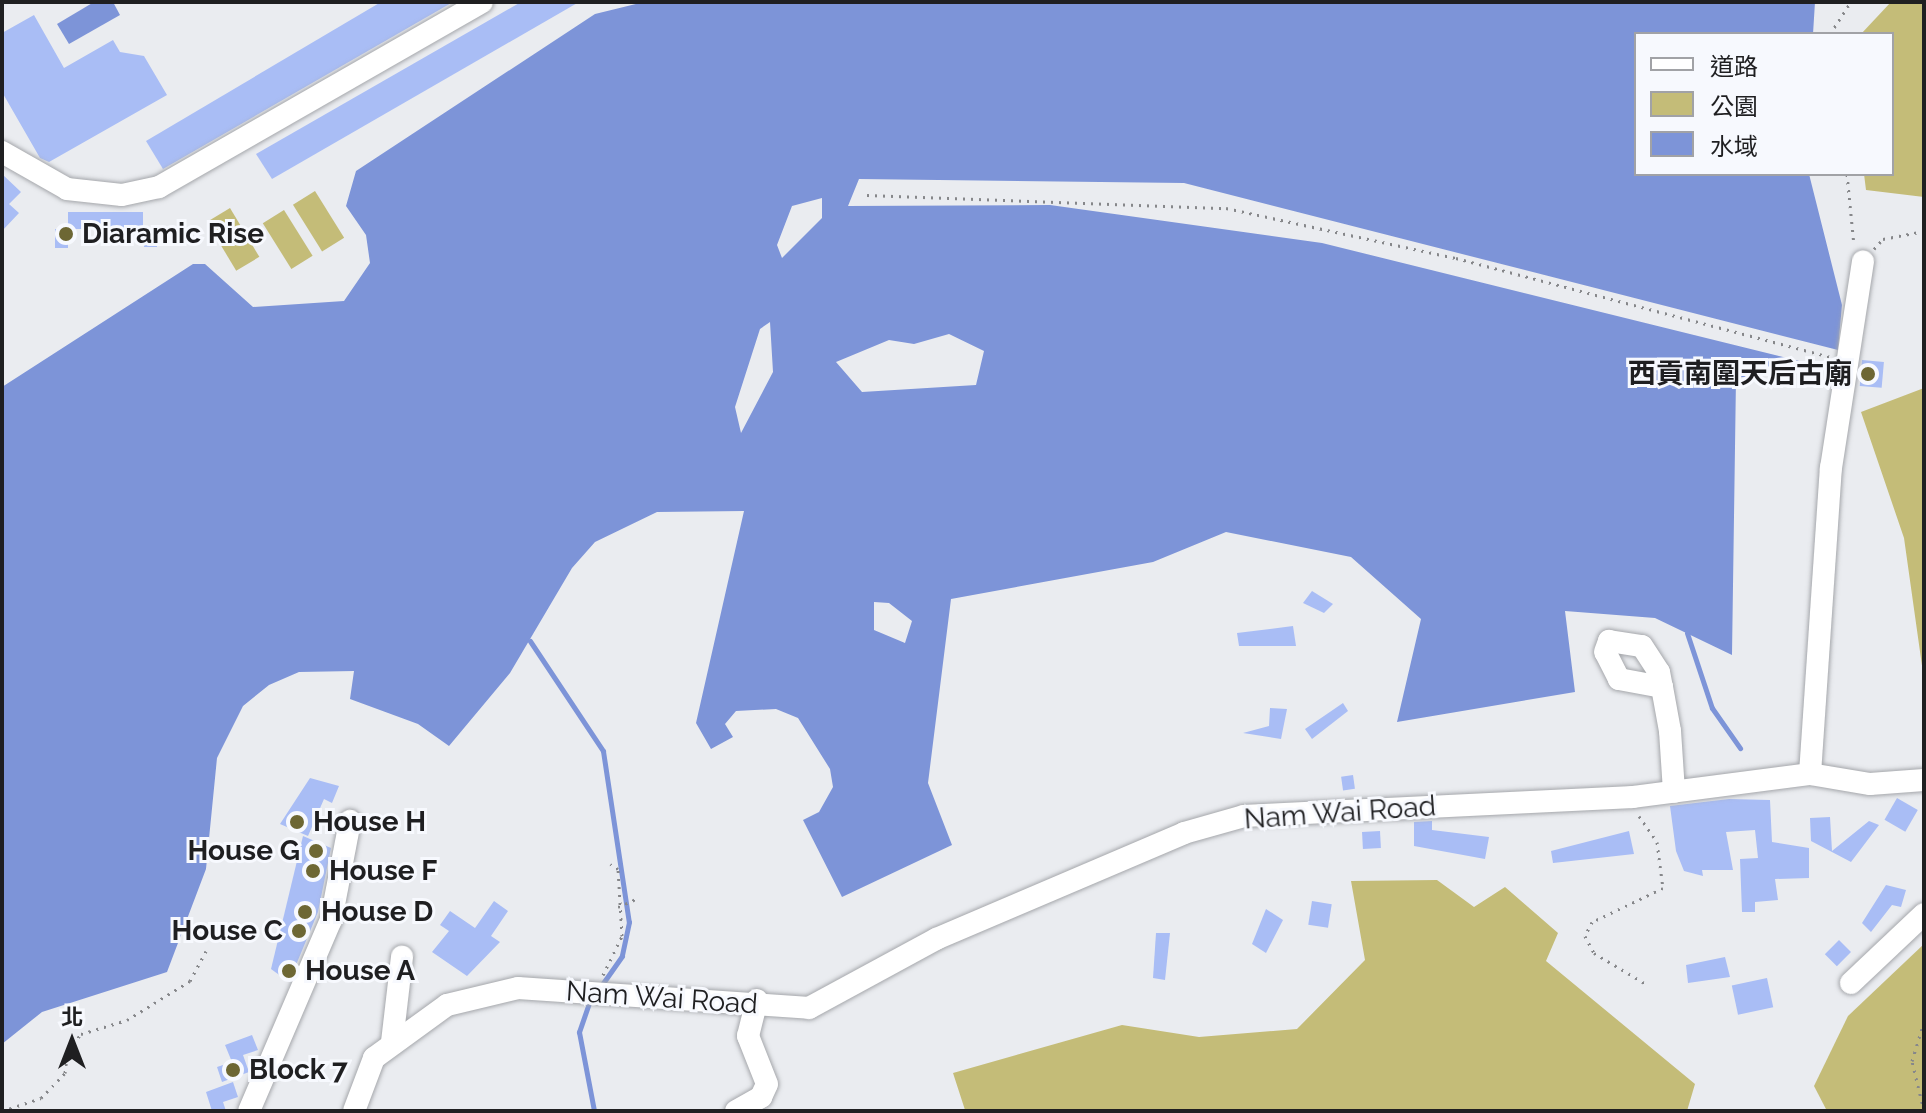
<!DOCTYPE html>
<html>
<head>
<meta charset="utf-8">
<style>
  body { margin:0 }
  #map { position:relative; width:1926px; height:1113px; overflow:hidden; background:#eaecf0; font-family:Raleway,"Noto Sans TC",sans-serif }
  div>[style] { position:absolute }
  .green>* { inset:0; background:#c4bc78; transform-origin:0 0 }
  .water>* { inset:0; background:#7d94d8 }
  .stream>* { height:5px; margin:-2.5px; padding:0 2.5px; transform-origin:2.5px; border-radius:2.5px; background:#7d94d8 }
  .building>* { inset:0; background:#a9bdf5; transform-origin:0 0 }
  .path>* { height:3px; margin-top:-1.5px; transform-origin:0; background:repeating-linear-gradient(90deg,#86878a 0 2px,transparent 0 8px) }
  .roads { filter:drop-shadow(0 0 2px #a5a7ab) drop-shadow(0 0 2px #a5a7ab) }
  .minor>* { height:22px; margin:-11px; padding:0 11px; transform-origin:11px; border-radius:11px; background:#fff }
  .dots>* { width:22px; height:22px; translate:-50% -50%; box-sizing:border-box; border:4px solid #f7f9fe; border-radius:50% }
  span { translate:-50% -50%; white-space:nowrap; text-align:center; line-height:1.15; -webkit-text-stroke:6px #f7f9fe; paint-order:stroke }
  .poi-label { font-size:28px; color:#1f1f21; font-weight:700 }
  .left { translate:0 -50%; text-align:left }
  .right { translate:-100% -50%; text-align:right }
  .street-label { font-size:28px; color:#1f1f21 }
  .frame { position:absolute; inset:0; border:4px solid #1f1f21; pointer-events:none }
  .legend { position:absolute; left:1634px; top:32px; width:260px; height:144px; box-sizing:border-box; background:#f7f9fe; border:2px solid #a1a2a6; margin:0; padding:10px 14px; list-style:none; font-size:24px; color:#1f1f21 }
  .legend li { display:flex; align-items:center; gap:16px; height:40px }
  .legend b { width:40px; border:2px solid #a1a2a6 }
  .north { position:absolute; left:32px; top:1001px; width:80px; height:80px; -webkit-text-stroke:6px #f7f9fe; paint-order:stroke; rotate:0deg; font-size:22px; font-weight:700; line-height:32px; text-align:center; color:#1f1f21 }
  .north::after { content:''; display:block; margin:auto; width:28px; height:36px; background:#1f1f21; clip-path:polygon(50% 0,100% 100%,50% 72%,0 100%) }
</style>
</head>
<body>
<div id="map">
  <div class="green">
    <i style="clip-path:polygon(1891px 2px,1924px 2px,1924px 197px,1866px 190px,1864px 174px,1892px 174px,1892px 34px,1861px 34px)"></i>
    <i style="left:315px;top:191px;width:55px;height:26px;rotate:58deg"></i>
    <i style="left:230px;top:208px;width:57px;height:27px;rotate:59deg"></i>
    <i style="left:284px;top:210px;width:54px;height:25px;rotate:58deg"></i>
    <i style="clip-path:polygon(1924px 388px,1924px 680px,1904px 538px,1861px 412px)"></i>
    <i style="clip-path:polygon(1437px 880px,1474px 907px,1505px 887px,1558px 933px,1546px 961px,1695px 1084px,1687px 1111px,965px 1110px,953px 1073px,1122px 1025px,1199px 1037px,1297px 1029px,1365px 960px,1351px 881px)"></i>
    <i style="clip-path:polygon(1924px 944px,1924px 1111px,1827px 1111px,1814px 1086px,1848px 1016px)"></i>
  </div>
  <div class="water">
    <i style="clip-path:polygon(94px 2px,113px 2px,120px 15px,69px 44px,57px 24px)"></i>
    <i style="clip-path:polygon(evenodd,644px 2px,1815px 2px,1813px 34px,1636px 34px,1636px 174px,1809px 174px,1842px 305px,1838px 350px,1184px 183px,859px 179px,848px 206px,1050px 205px,1322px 243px,1819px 366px,1736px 378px,1732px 655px,1655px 618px,1565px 611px,1575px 692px,1397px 722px,1421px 619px,1351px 557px,1226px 532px,1153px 562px,951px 599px,928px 783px,952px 845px,842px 897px,803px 820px,819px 812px,833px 787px,830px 769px,798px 718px,776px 709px,736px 711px,725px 724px,733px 737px,711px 749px,696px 723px,744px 511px,657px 512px,595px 542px,572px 568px,510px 673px,449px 746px,418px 724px,350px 699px,354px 671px,299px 672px,269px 685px,243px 706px,217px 758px,206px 869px,167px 972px,42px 1012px,2px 1044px,2px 387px,193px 264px,205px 264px,253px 307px,344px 301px,370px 263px,366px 235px,346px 206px,356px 171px,595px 14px,644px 2px,822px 198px,822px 218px,782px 258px,777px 245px,792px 206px,822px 198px,644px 2px,770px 322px,773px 372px,741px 433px,735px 407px,760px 329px,770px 322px,644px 2px,949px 334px,984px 351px,976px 385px,862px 392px,836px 362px,889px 340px,914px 344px,949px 334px,644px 2px,874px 602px,889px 603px,912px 621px,905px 643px,874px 630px,874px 602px)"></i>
  </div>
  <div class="stream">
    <i style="left:1687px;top:633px;width:79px;rotate:71.6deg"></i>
    <i style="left:1712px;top:708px;width:49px;rotate:55deg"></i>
    <i style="left:530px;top:641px;width:132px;rotate:56.4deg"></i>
    <i style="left:603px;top:751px;width:173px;rotate:81.4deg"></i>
    <i style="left:629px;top:922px;width:35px;rotate:102deg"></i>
    <i style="left:622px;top:956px;width:37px;rotate:125deg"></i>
    <i style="left:590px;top:1000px;width:34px;rotate:109deg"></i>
    <i style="left:579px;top:1032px;width:80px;rotate:79.2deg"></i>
  </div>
  <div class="building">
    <i style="clip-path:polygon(381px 2px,453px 2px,163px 169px,146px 141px)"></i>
    <i style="clip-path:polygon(521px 2px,579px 2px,272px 179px,256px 154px)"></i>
    <i style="clip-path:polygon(34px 15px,64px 68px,113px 40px,120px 52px,144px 56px,167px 95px,49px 162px,40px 158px,2px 92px,2px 33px)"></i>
    <i style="clip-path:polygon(2px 174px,21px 192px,9px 204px,19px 213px,2px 231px)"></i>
    <i style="left:68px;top:212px;width:75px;height:17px"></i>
    <i style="left:157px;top:228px;width:19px;height:13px;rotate:90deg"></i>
    <i style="left:55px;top:229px;width:13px;height:19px"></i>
    <i style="left:1862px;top:360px;width:22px;height:26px;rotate:5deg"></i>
    <i style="clip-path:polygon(1312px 591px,1333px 604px,1324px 613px,1303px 603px)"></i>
    <i style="clip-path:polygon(1293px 626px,1296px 646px,1239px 646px,1237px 633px)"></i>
    <i style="clip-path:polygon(1343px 703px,1348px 711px,1312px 739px,1305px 729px)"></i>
    <i style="clip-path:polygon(1270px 708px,1287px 709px,1281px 739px,1243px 733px,1269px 726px)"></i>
    <i style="left:1353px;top:775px;width:14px;height:12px;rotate:82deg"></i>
    <i style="clip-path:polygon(310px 778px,339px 786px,332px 803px,324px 799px,308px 836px,280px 824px)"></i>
    <i style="left:1897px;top:798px;width:24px;height:25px;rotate:30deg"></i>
    <i style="clip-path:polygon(1729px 799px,1770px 800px,1772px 842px,1809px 848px,1809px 878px,1775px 879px,1778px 900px,1755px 902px,1755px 912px,1742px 912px,1740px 859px,1758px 858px,1755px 830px,1726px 832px,1733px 870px,1702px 870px,1703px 876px,1684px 871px,1676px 851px,1670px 806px)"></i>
    <i style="clip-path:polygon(1830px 817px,1832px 851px,1869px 821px,1879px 825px,1851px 862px,1811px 841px,1810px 818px)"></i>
    <i style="clip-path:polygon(1432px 821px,1432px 830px,1489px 837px,1485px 859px,1414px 846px,1414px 822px)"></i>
    <i style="left:1380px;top:831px;width:17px;height:18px;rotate:87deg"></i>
    <i style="clip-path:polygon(1629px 831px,1634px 854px,1553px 863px,1551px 851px)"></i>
    <i style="clip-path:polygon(303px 836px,331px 848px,318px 912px,289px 982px,271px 969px)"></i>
    <i style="clip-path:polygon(1886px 885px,1906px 890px,1901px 907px,1892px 905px,1871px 932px,1862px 923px)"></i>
    <i style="clip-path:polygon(494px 901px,508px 911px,491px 936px,500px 942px,467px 976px,432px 952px,449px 931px,440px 925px,450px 911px,475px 928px)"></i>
    <i style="left:1312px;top:901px;width:20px;height:24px;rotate:9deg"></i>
    <i style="clip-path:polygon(1266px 909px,1283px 920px,1266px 953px,1252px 944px)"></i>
    <i style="clip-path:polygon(1156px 933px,1170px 933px,1165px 980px,1153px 978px)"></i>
    <i style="left:1839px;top:940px;width:17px;height:20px;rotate:45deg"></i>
    <i style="clip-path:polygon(1725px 957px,1730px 977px,1688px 983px,1686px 965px)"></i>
    <i style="left:1767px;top:978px;width:30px;height:36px;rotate:78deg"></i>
    <i style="clip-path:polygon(252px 1035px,258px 1050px,243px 1055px,249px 1072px,222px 1082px,217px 1067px,232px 1062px,225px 1045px)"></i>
    <i style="clip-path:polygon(233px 1082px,238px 1097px,223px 1102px,226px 1111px,212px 1111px,206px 1092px)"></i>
  </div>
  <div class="path">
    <i style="left:1830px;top:34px;width:38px;rotate:-57deg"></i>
    <i style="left:1847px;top:174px;width:71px;rotate:84.4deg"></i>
    <i style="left:867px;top:195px;width:359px;rotate:2.1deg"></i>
    <i style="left:1226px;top:208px;width:235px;rotate:12.3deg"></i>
    <i style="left:1456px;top:258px;width:387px;rotate:14.8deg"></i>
    <i style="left:1874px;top:249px;width:13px;rotate:-48deg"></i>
    <i style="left:1883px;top:239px;width:42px;rotate:-11deg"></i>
    <i style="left:1639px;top:816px;width:32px;rotate:55deg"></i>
    <i style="left:1657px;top:842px;width:46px;rotate:82.6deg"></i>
    <i style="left:1663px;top:888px;width:79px;rotate:154.4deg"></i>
    <i style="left:1592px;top:922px;width:16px;rotate:117deg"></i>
    <i style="left:1585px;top:936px;width:19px;rotate:62deg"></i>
    <i style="left:1594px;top:953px;width:61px;rotate:30.8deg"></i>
    <i style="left:618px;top:907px;width:20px;rotate:-24deg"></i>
    <i style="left:603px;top:975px;width:43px;rotate:-64deg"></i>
    <i style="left:622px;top:936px;width:67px;rotate:-93.4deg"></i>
    <i style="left:618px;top:869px;width:9px;rotate:-148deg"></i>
    <i style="left:2px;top:1111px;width:41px;rotate:-18.4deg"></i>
    <i style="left:41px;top:1098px;width:35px;rotate:-46deg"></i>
    <i style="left:65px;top:1073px;width:23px;rotate:-83deg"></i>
    <i style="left:68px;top:1050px;width:21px;rotate:-51deg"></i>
    <i style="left:81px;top:1034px;width:48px;rotate:-16.9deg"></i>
    <i style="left:127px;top:1020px;width:74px;rotate:-31.8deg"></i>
    <i style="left:190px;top:981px;width:34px;rotate:-62deg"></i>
    <i style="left:1924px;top:1111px;width:51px;rotate:-103.5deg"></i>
    <i style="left:1912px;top:1061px;width:41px;rotate:-72.9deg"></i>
  </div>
  <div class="roads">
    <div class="minor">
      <i style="left:2px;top:152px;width:75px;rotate:29.6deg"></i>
      <i style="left:67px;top:189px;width:55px;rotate:6.2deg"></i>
      <i style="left:122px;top:195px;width:38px;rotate:-12deg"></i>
      <i style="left:159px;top:187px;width:372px;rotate:-29.8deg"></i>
      <i style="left:1662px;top:687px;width:44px;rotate:-169.5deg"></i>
      <i style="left:1619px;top:679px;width:30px;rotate:-117deg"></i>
      <i style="left:1605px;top:652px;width:12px;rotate:-70deg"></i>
      <i style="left:1609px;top:641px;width:33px;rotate:9deg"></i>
      <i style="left:1642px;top:646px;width:31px;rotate:57deg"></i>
      <i style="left:1659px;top:672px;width:15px;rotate:79deg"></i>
      <i style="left:1662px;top:687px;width:45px;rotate:79.7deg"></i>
      <i style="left:1670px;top:731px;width:61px;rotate:86.2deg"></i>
      <i style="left:1810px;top:774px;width:61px;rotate:9.5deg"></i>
      <i style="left:1870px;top:784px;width:54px;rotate:-4.2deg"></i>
      <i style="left:1851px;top:983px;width:100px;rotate:-43.4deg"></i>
      <i style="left:392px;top:1042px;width:86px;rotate:-83.3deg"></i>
      <i style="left:249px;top:1111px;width:208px;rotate:-66.8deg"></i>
      <i style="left:331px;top:920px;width:101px;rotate:-79.1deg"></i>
      <i style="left:354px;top:1111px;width:57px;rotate:-69.3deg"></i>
      <i style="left:374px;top:1058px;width:90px;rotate:-36deg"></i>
      <i style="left:447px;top:1005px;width:73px;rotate:-13.5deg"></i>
      <i style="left:518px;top:988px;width:292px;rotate:3.9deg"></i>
      <i style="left:809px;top:1008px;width:145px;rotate:-28.5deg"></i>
      <i style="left:936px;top:939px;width:270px;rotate:-23.1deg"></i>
      <i style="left:1184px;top:833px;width:62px;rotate:-15.8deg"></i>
      <i style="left:1244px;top:816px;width:389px;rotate:-2.8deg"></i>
      <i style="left:1633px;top:797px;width:178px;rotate:-7.4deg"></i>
      <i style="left:1810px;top:774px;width:307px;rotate:-86.1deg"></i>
      <i style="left:1831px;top:468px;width:209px;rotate:-81.2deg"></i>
      <i style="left:736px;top:1111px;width:29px;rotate:-29deg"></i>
      <i style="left:761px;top:1097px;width:14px;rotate:-65deg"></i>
      <i style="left:767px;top:1084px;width:52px;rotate:-111.6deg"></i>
      <i style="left:748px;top:1036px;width:37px;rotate:-76deg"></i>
    </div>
  </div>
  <div class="dots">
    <i style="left:66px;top:234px;background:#6d6734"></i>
    <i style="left:1868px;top:374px;background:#6d6734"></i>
    <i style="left:297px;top:822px;background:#6d6734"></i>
    <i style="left:316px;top:851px;background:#6d6734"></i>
    <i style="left:313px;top:871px;background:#6d6734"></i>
    <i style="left:305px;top:912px;background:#6d6734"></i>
    <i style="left:299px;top:931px;background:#6d6734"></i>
    <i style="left:289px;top:971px;background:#6d6734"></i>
    <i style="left:233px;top:1070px;background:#6d6734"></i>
  </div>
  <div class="poi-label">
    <span class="left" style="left:82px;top:234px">Diaramic Rise</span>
    <span class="right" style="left:1852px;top:374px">西貢南圍天后古廟</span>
    <span class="left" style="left:313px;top:822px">House H</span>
    <span class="right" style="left:300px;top:851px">House G</span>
    <span class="left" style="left:329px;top:871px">House F</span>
    <span class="left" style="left:321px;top:912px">House D</span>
    <span class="right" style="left:283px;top:931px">House C</span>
    <span class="left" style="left:305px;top:971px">House A</span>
    <span class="left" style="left:249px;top:1070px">Block 7</span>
  </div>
  <div class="street-label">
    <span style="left:1340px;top:813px;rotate:-4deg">Nam Wai Road</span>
    <span style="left:662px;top:998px;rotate:4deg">Nam Wai Road</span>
  </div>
  <div class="frame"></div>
  <ul class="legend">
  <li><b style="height:10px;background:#fff"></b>道路</li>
  <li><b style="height:22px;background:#c4bc78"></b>公園</li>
  <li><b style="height:22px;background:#7d94d8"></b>水域</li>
  </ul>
  <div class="north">北</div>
</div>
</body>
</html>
